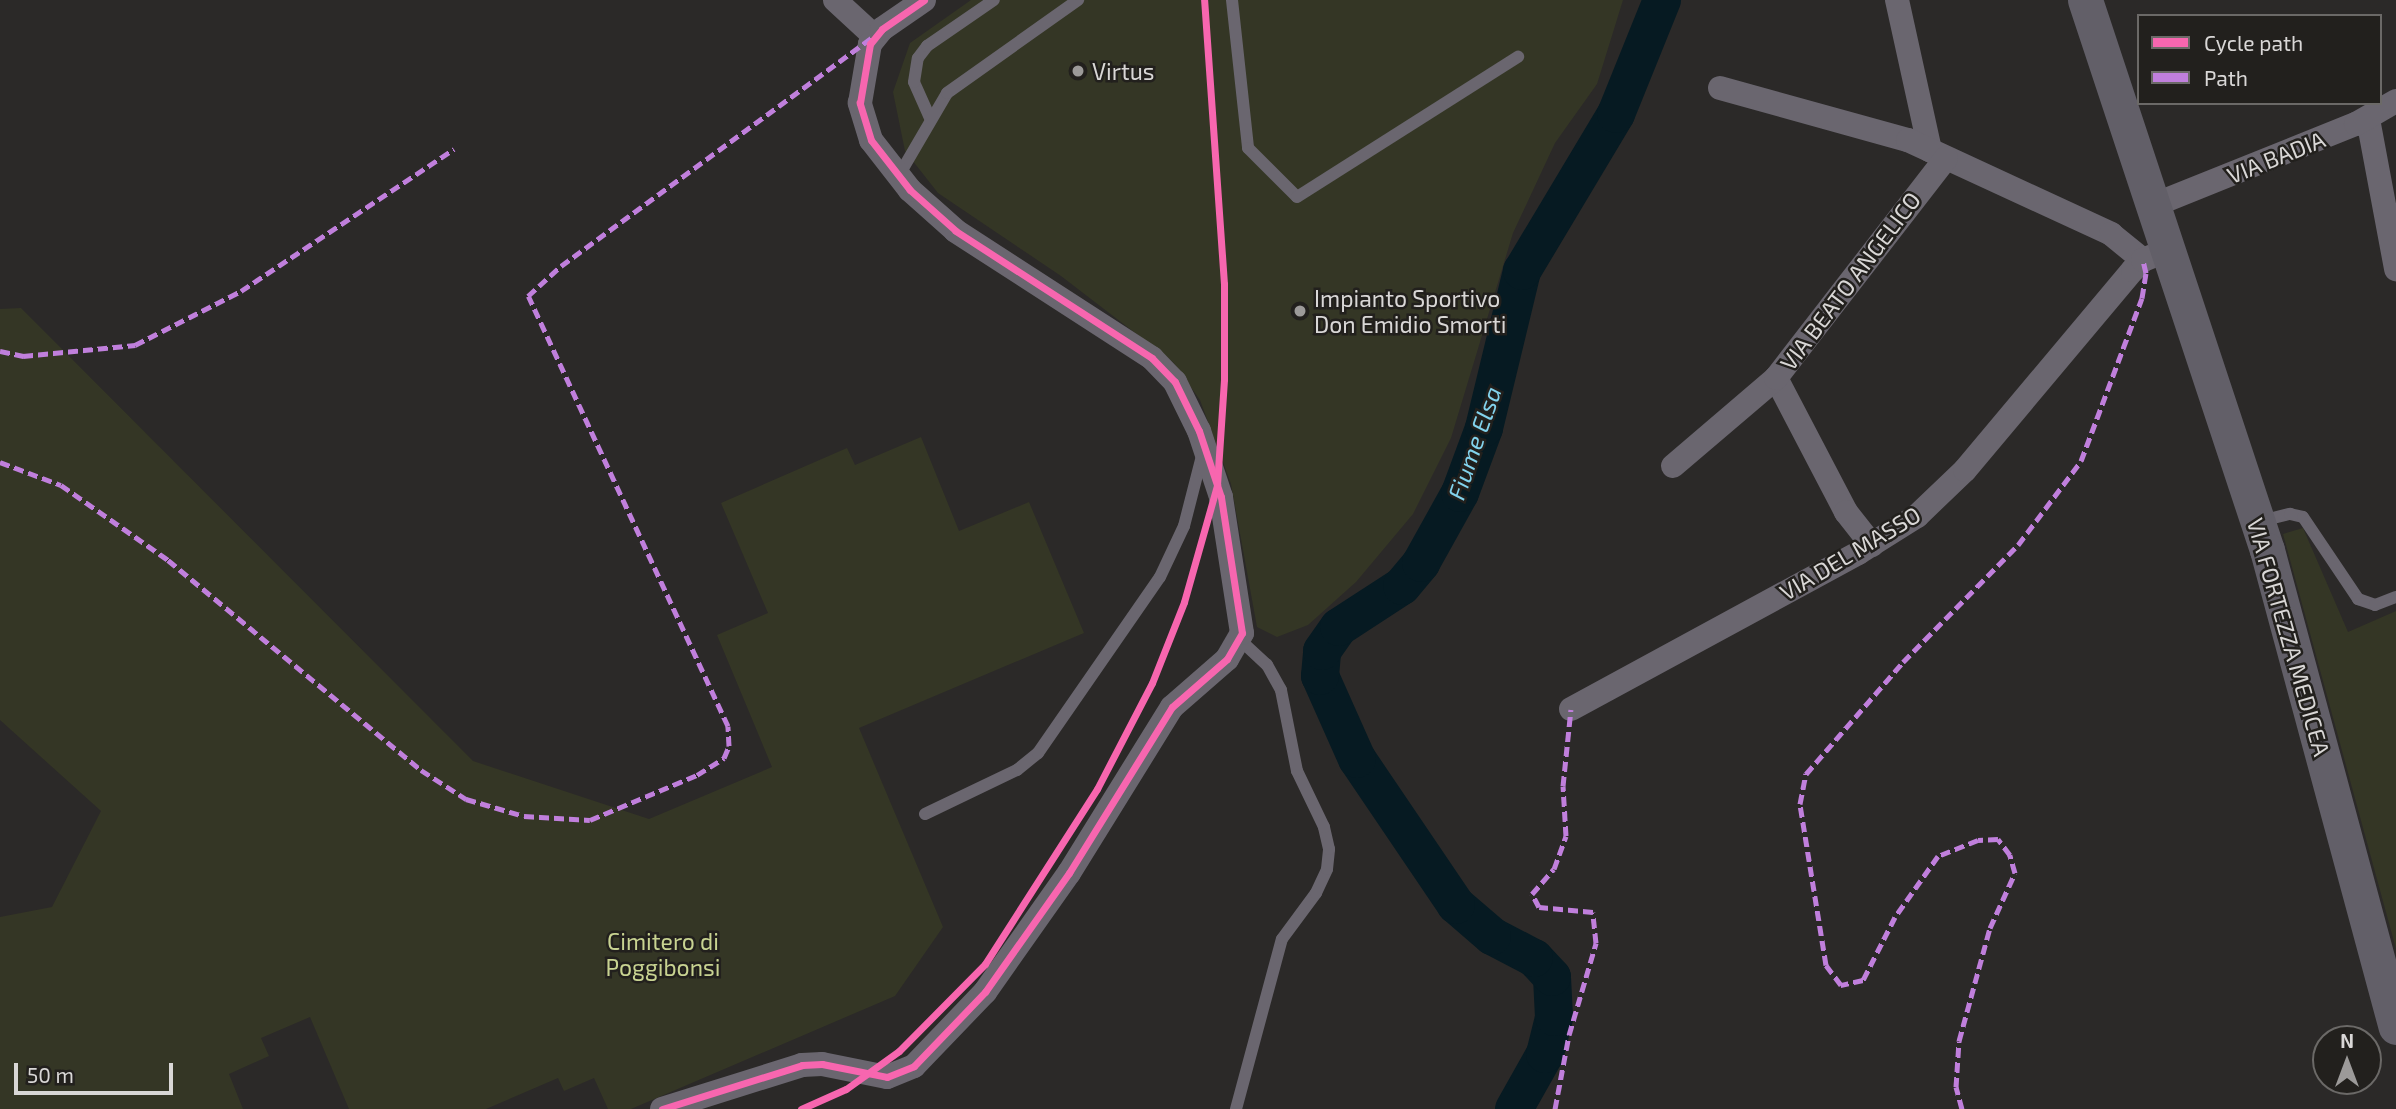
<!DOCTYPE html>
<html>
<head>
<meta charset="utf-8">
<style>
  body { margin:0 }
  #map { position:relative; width:2396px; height:1109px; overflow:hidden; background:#2b2928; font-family:"Exo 2",sans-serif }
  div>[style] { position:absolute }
  .green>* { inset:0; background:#343625 }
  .river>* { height:38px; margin:-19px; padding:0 19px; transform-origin:19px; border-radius:19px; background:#061a22 }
  .lane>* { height:12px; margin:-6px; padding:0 6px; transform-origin:6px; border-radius:6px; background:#6a666f }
  .street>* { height:24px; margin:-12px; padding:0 12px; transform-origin:12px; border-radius:12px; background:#6a666f }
  .secondary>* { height:35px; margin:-17.5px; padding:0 17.5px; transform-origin:17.5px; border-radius:17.5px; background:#625f68 }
  .quiet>* { height:5px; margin-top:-2.5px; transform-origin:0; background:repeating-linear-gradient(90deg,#c07fdc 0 10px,transparent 0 15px) }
  .cycleway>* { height:7px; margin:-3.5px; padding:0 3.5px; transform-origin:3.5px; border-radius:3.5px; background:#f766af }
  .dots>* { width:19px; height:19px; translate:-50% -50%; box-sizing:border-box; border:4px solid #22201d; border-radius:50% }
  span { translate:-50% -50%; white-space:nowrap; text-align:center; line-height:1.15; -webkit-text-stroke:5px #22201d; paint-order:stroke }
  .poi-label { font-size:23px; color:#d9d7d6 }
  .left { translate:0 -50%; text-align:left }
  .street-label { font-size:23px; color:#d9d7d6 }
  .park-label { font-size:23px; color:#c8d391 }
  .water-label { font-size:24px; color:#82d3ed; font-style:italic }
  .legend { position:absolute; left:2137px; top:14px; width:245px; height:91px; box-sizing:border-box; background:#22201d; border:2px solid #6b6967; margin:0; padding:9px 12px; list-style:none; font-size:21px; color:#d9d7d6 }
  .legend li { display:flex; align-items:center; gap:14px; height:35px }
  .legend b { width:35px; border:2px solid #6b6967 }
  .north { position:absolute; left:2312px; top:1025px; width:70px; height:70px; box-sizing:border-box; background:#22201d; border:2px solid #6b6967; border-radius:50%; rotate:0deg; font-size:19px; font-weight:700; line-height:28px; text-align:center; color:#d9d7d6 }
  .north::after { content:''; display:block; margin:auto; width:24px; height:32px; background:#9c9a99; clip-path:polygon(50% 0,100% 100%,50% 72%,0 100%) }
  .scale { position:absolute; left:14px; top:1063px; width:159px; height:32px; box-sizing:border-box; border:4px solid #d9d7d6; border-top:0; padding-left:9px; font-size:21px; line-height:24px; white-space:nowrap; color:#d9d7d6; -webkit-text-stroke:5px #22201d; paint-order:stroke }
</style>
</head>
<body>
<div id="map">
  <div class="green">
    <i style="clip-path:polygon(971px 0,1623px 0,1597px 84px,1555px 143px,1513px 233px,1451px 438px,1413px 514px,1356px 582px,1308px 625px,1277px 637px,1257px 627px,1231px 484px,1200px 400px,1173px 362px,1061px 276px,938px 193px,905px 151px,893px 92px,910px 43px)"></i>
    <i style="clip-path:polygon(21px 308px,473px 761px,649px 819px,772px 767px,717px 635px,768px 613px,721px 503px,847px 448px,855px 465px,921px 437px,959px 531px,1029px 502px,1084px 633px,859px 728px,943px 927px,895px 996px,631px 1109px,608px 1109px,594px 1078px,564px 1091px,558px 1078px,486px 1109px,349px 1109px,310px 1017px,261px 1038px,269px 1056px,229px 1074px,243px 1109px,0 1109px,0 917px,52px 907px,101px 811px,0 720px,0 309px)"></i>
    <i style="clip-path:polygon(2303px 528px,2348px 632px,2396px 611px,2396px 949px,2283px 534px)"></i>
  </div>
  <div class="river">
    <i style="left:1514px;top:1109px;width:63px;rotate:-60.6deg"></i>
    <i style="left:1545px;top:1054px;width:38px;rotate:-76deg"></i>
    <i style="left:1554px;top:1017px;width:40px;rotate:-92.9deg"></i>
    <i style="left:1552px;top:977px;width:26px;rotate:-133deg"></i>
    <i style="left:1534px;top:958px;width:47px;rotate:-152.4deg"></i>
    <i style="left:1492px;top:936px;width:48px;rotate:-139.3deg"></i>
    <i style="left:1456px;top:905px;width:176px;rotate:-124.1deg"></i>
    <i style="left:1357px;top:759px;width:91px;rotate:-114deg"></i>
    <i style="left:1320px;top:676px;width:25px;rotate:-85deg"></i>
    <i style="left:1322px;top:651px;width:29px;rotate:-55deg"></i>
    <i style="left:1339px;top:627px;width:75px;rotate:-33.1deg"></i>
    <i style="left:1402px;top:586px;width:30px;rotate:-50deg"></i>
    <i style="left:1421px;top:563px;width:80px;rotate:-60.9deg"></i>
    <i style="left:1460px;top:493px;width:69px;rotate:-69.7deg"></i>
    <i style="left:1484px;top:428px;width:162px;rotate:-76.4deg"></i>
    <i style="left:1522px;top:271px;width:183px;rotate:-59.1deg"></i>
    <i style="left:1616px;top:114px;width:123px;rotate:-68deg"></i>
  </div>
  <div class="lane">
    <i style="left:1232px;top:0;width:149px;rotate:83.8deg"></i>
    <i style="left:1248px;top:148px;width:69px;rotate:45deg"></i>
    <i style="left:1297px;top:197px;width:262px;rotate:-32.4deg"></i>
    <i style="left:930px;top:118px;width:39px;rotate:-114deg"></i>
    <i style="left:914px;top:82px;width:24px;rotate:-81deg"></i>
    <i style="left:918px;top:58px;width:15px;rotate:-53deg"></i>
    <i style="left:927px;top:46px;width:81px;rotate:-34.5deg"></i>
    <i style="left:898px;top:177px;width:97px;rotate:-59.7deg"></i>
    <i style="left:947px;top:93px;width:161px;rotate:-35.4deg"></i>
    <i style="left:2261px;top:521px;width:30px;rotate:-14deg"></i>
    <i style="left:2290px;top:514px;width:13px;rotate:13deg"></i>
    <i style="left:2303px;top:517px;width:99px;rotate:56.1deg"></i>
    <i style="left:2358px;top:599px;width:18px;rotate:19deg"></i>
    <i style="left:2375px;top:605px;width:22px;rotate:-21deg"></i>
    <i style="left:925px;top:814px;width:102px;rotate:-25.6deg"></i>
    <i style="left:1017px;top:770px;width:27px;rotate:-39deg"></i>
    <i style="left:1038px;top:753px;width:214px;rotate:-55.3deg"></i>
    <i style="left:1160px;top:577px;width:56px;rotate:-64.8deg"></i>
    <i style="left:1184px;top:526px;width:72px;rotate:-75.6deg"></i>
    <i style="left:1236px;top:1109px;width:176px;rotate:-74.9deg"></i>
    <i style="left:1282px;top:939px;width:57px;rotate:-53.5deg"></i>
    <i style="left:1316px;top:893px;width:26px;rotate:-65deg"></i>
    <i style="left:1327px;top:869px;width:20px;rotate:-84deg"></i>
    <i style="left:1329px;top:849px;width:23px;rotate:-103deg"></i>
    <i style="left:1324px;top:827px;width:62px;rotate:-115.7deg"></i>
    <i style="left:1297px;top:771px;width:83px;rotate:-101.2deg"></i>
    <i style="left:1281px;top:690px;width:29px;rotate:-119deg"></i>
    <i style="left:1267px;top:665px;width:37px;rotate:-137deg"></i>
  </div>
  <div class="street">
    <i style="left:835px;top:0;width:53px;rotate:42.7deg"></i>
    <i style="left:1897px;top:0;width:154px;rotate:77.6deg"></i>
    <i style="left:1720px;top:88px;width:195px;rotate:15.5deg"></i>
    <i style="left:1908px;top:140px;width:224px;rotate:24.8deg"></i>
    <i style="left:2111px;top:234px;width:41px;rotate:39.1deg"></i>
    <i style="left:2368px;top:119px;width:153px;rotate:79.4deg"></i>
    <i style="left:2154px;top:205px;width:218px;rotate:-21.9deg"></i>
    <i style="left:2356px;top:124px;width:46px;rotate:-29.9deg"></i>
    <i style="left:1776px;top:378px;width:151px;rotate:62.4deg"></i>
    <i style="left:1846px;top:512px;width:42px;rotate:51.8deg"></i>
    <i style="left:1673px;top:466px;width:135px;rotate:-40.5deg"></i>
    <i style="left:1776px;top:378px;width:278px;rotate:-52.3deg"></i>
    <i style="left:1571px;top:709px;width:327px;rotate:-28.5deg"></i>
    <i style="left:1858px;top:553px;width:70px;rotate:-32.1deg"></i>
    <i style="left:1917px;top:516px;width:66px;rotate:-43.8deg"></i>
    <i style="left:1965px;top:470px;width:261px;rotate:-50deg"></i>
    <i style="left:2133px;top:270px;width:14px;rotate:-45deg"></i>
    <i style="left:2143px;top:260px;width:27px;rotate:-22deg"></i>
    <i style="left:662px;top:1109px;width:147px;rotate:-17.4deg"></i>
    <i style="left:802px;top:1065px;width:20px;rotate:-3deg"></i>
    <i style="left:822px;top:1064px;width:66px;rotate:11.3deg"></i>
    <i style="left:887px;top:1077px;width:29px;rotate:-22deg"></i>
    <i style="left:914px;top:1066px;width:103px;rotate:-46.2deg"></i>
    <i style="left:985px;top:992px;width:146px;rotate:-54.8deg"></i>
    <i style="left:1069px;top:873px;width:195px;rotate:-58.2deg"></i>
    <i style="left:1172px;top:707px;width:73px;rotate:-41.1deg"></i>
    <i style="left:1227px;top:659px;width:30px;rotate:-60deg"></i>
    <i style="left:1242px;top:633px;width:138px;rotate:-98.8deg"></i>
    <i style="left:1221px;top:497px;width:70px;rotate:-108.4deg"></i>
    <i style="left:1199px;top:431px;width:55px;rotate:-116.1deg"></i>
    <i style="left:1175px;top:382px;width:33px;rotate:-134deg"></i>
    <i style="left:1152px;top:358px;width:234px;rotate:-147.1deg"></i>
    <i style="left:956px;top:231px;width:62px;rotate:-138.3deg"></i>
    <i style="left:910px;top:190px;width:63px;rotate:-128deg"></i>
    <i style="left:871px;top:140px;width:39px;rotate:-107deg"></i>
    <i style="left:860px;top:103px;width:60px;rotate:-80.4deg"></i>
    <i style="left:870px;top:44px;width:19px;rotate:-51deg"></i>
    <i style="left:882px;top:29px;width:51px;rotate:-34.6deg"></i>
  </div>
  <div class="secondary">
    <i style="left:2085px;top:0;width:579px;rotate:71.69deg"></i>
    <i style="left:2267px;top:550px;width:494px;rotate:74.9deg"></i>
  </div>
  <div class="quiet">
    <i style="left:0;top:351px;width:24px;rotate:12deg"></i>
    <i style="left:23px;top:356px;width:113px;rotate:-5.6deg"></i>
    <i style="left:135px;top:345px;width:119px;rotate:-27deg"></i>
    <i style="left:241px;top:291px;width:256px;rotate:-33.7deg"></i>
    <i style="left:0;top:462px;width:65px;rotate:20.7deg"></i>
    <i style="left:61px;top:485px;width:131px;rotate:35deg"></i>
    <i style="left:168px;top:560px;width:329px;rotate:39.7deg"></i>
    <i style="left:421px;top:770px;width:54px;rotate:32.8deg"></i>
    <i style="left:466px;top:799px;width:60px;rotate:16.3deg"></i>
    <i style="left:524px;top:816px;width:66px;rotate:3.5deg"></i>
    <i style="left:590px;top:820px;width:116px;rotate:-22.8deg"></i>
    <i style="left:697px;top:775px;width:32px;rotate:-32deg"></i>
    <i style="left:724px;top:758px;width:13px;rotate:-67deg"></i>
    <i style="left:729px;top:746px;width:20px;rotate:-93deg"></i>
    <i style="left:728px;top:726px;width:474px;rotate:-114.9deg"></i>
    <i style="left:528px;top:296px;width:45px;rotate:-42.3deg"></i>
    <i style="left:561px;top:266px;width:385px;rotate:-36.3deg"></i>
    <i style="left:1555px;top:1109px;width:75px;rotate:-79.3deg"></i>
    <i style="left:1569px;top:1035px;width:96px;rotate:-73.6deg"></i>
    <i style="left:1596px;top:943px;width:31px;rotate:-96deg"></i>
    <i style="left:1593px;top:912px;width:54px;rotate:-174.7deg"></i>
    <i style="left:1539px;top:907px;width:15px;rotate:-118deg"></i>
    <i style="left:1532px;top:894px;width:33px;rotate:-49deg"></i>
    <i style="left:1554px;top:869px;width:35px;rotate:-70deg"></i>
    <i style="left:1566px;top:836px;width:50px;rotate:-93.4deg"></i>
    <i style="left:1563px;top:786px;width:77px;rotate:-84.1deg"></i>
    <i style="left:1962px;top:1109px;width:23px;rotate:-105deg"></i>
    <i style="left:1956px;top:1087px;width:46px;rotate:-86.3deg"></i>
    <i style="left:1959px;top:1041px;width:117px;rotate:-74.7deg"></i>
    <i style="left:1990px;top:928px;width:60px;rotate:-65.6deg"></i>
    <i style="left:2015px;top:873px;width:19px;rotate:-106deg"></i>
    <i style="left:2010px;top:855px;width:20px;rotate:-127deg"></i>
    <i style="left:1998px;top:839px;width:20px;rotate:177deg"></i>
    <i style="left:1978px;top:840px;width:43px;rotate:158.2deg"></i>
    <i style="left:1938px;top:856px;width:75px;rotate:125.2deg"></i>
    <i style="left:1895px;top:917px;width:71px;rotate:116.9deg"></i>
    <i style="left:1863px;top:980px;width:23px;rotate:167deg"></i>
    <i style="left:1841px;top:985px;width:25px;rotate:-127deg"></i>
    <i style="left:1826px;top:965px;width:163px;rotate:-99.2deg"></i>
    <i style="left:1800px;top:804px;width:31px;rotate:-79deg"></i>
    <i style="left:1806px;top:774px;width:148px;rotate:-49.1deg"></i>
    <i style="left:1903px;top:662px;width:164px;rotate:-45.5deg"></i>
    <i style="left:2018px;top:545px;width:105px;rotate:-53.1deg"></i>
    <i style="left:2081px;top:461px;width:174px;rotate:-69.5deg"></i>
    <i style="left:2142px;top:298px;width:25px;rotate:-81deg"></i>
    <i style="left:2146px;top:273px;width:13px;rotate:-103deg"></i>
  </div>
  <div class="cycleway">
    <i style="left:662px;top:1109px;width:147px;rotate:-17.4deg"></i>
    <i style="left:802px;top:1065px;width:20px;rotate:-3deg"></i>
    <i style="left:822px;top:1064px;width:66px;rotate:11.3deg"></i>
    <i style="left:887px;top:1077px;width:29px;rotate:-22deg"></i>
    <i style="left:914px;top:1066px;width:103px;rotate:-46.2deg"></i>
    <i style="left:985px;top:992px;width:146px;rotate:-54.8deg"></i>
    <i style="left:1069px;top:873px;width:195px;rotate:-58.2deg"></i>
    <i style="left:1172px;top:707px;width:73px;rotate:-41.1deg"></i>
    <i style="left:1227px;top:659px;width:30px;rotate:-60deg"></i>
    <i style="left:1242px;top:633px;width:138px;rotate:-98.8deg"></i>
    <i style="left:1221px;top:497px;width:70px;rotate:-108.4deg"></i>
    <i style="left:1199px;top:431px;width:55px;rotate:-116.1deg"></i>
    <i style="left:1175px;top:382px;width:33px;rotate:-134deg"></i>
    <i style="left:1152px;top:358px;width:234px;rotate:-147.1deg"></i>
    <i style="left:956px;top:231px;width:62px;rotate:-138.3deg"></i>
    <i style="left:910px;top:190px;width:63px;rotate:-128deg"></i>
    <i style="left:871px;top:140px;width:39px;rotate:-107deg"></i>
    <i style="left:860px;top:103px;width:60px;rotate:-80.4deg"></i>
    <i style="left:870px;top:44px;width:19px;rotate:-51deg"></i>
    <i style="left:882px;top:29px;width:51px;rotate:-34.6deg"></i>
    <i style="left:801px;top:1109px;width:49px;rotate:-24deg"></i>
    <i style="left:846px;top:1089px;width:65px;rotate:-35.6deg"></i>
    <i style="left:899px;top:1051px;width:122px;rotate:-45.3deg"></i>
    <i style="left:985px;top:964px;width:208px;rotate:-57.4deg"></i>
    <i style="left:1097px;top:789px;width:119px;rotate:-62.6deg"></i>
    <i style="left:1152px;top:683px;width:87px;rotate:-68.4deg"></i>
    <i style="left:1184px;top:602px;width:122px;rotate:-74.2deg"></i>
    <i style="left:1217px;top:485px;width:106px;rotate:-86.2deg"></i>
    <i style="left:1224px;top:379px;width:95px;rotate:-90deg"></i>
    <i style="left:1224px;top:284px;width:285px;rotate:-94deg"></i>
  </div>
  <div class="dots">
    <i style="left:1078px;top:71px;background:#9c9a99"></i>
    <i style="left:1300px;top:311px;background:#9c9a99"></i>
  </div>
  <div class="poi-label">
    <span class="left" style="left:1092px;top:71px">Virtus</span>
    <span class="left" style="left:1314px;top:311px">Impianto Sportivo<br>Don Emidio Smorti</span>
  </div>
  <div class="street-label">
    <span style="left:2276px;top:157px;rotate:-22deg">VIA BADIA</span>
    <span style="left:1850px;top:281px;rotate:-53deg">VIA BEATO ANGELICO</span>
    <span style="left:1850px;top:553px;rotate:-31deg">VIA DEL MASSO</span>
    <span style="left:2289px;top:637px;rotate:74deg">VIA FORTEZZA MEDICEA</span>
  </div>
  <div class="park-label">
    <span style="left:663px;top:954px">Cimitero di<br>Poggibonsi</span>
  </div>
  <div class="water-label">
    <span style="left:1474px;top:443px;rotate:-71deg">Fiume Elsa</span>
  </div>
  <ul class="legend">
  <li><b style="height:9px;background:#f766af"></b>Cycle path</li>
  <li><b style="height:9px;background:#c07fdc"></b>Path</li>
  </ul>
  <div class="north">N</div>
  <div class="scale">50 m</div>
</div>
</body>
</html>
